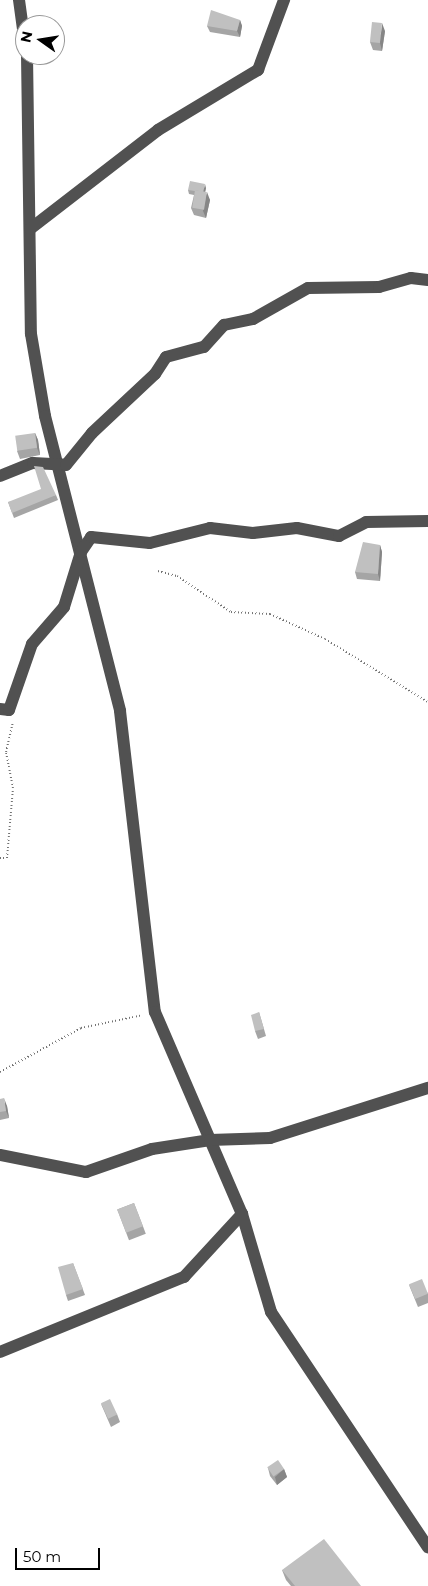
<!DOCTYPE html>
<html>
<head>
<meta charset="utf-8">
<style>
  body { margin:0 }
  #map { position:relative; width:428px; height:1586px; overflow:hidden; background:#fff; font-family:Montserrat,sans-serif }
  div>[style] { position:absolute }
  .path>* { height:2px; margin-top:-1px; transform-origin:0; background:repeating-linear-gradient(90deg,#737373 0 1px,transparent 0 3.5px) }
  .minor>* { height:12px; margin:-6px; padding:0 6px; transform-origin:6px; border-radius:6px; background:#515151 }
  .wall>* { inset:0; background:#a5a5a5; transform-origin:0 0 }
  .shaded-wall>* { inset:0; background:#868686 }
  .building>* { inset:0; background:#c0c0c0; transform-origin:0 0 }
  span { translate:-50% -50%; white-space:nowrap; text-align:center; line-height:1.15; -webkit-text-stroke:5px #fff; paint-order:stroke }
  .north { position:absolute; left:15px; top:15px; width:50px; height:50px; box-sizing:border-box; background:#fff; border:1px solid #999; border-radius:50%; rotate:283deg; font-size:14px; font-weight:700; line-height:20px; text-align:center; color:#000 }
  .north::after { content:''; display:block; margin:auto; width:18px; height:22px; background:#000; clip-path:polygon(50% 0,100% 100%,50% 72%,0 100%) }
  .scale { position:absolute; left:15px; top:1548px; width:85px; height:22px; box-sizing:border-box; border:2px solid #000; border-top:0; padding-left:6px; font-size:15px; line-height:18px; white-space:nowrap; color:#000; -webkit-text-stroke:4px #fff; paint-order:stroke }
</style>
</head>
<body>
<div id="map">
  <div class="path">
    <i style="left:158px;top:571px;width:20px;rotate:15deg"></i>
    <i style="left:177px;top:576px;width:65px;rotate:33.7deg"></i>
    <i style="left:231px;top:612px;width:39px;rotate:3deg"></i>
    <i style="left:270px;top:614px;width:60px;rotate:24.4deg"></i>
    <i style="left:325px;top:639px;width:121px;rotate:31.5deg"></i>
    <i style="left:0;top:858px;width:7px"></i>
    <i style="left:7px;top:858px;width:70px;rotate:-85.1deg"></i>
    <i style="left:13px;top:788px;width:37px;rotate:-101deg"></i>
    <i style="left:6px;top:752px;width:31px;rotate:-77deg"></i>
    <i style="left:0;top:1072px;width:92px;rotate:-28.5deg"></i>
    <i style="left:81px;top:1028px;width:63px;rotate:-11.8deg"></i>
  </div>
  <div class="minor">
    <i style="left:19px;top:0;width:44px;rotate:82.2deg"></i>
    <i style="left:27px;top:55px;width:279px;rotate:89.2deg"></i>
    <i style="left:31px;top:334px;width:83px;rotate:80.3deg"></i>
    <i style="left:45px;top:416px;width:304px;rotate:75.7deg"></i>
    <i style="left:120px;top:711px;width:303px;rotate:83.4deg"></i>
    <i style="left:155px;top:1012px;width:220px;rotate:66.7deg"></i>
    <i style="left:242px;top:1214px;width:102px;rotate:73.5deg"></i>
    <i style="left:271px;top:1312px;width:283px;rotate:56.3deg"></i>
    <i style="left:30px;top:229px;width:162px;rotate:-37.7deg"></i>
    <i style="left:158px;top:130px;width:117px;rotate:-31deg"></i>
    <i style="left:258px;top:70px;width:75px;rotate:-69.6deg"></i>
    <i style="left:0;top:476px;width:35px;rotate:-22deg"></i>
    <i style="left:33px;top:463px;width:33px;rotate:3deg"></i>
    <i style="left:66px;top:465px;width:41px;rotate:-50.9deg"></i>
    <i style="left:92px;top:433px;width:86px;rotate:-43.1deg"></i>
    <i style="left:155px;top:374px;width:20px;rotate:-57deg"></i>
    <i style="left:166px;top:357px;width:39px;rotate:-15deg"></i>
    <i style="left:204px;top:347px;width:30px;rotate:-48deg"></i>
    <i style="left:224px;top:325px;width:30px;rotate:-12deg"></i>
    <i style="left:253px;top:319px;width:63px;rotate:-29.4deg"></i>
    <i style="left:308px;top:288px;width:71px;rotate:-0.8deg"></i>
    <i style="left:379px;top:287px;width:33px;rotate:-16deg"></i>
    <i style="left:411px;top:278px;width:17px;rotate:7deg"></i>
    <i style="left:0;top:709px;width:9px;rotate:6deg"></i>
    <i style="left:9px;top:710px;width:70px;rotate:-70.8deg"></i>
    <i style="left:32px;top:644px;width:49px;rotate:-49.1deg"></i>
    <i style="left:64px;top:607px;width:58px;rotate:-72.8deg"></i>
    <i style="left:81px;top:552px;width:18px;rotate:-56deg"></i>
    <i style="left:91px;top:537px;width:59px;rotate:5.8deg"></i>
    <i style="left:150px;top:543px;width:62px;rotate:-14deg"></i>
    <i style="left:210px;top:528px;width:43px;rotate:6.6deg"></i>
    <i style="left:253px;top:533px;width:44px;rotate:-6.5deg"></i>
    <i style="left:297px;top:528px;width:43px;rotate:10.8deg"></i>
    <i style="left:339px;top:536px;width:30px;rotate:-27deg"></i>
    <i style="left:366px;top:522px;width:62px;rotate:-0.9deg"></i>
    <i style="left:0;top:1155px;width:88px;rotate:11.2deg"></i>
    <i style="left:86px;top:1172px;width:70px;rotate:-19.2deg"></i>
    <i style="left:152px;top:1149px;width:59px;rotate:-8.8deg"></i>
    <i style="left:210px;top:1140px;width:60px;rotate:-1.9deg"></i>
    <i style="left:270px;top:1138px;width:166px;rotate:-17.6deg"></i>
    <i style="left:0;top:1352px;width:199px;rotate:-22.2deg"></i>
    <i style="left:184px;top:1277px;width:86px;rotate:-47.4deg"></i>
  </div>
  <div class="wall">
    <i style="clip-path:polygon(240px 20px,242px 26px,240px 37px,210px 32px,207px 26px)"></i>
    <i style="clip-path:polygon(385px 31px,382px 51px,373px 50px,370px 42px)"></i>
    <i style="clip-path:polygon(206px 188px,205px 192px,210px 200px,206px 218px,194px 215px,191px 208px,194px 195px,189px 194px,188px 190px)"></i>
    <i style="clip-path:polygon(35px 433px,38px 440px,40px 455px,20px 459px,17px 451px)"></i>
    <i style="clip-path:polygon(56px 495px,58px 500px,14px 518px,8px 502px)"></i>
    <i style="clip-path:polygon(380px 545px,382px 552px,380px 581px,357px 579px,355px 572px)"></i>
    <i style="clip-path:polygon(259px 1012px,266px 1036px,258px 1039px,255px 1031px)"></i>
    <i style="clip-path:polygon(0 1099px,7px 1106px,9px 1118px,0 1120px)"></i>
    <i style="left:134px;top:1203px;width:33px;height:18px;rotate:69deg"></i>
    <i style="clip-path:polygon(73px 1263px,85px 1295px,68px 1301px,66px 1295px)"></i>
    <i style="clip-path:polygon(409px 1285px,428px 1293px,428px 1303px,418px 1307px)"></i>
    <i style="clip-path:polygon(101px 1404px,117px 1414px,120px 1422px,111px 1427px)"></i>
    <i style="clip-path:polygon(268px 1468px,284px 1469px,287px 1477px,277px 1485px,270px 1476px)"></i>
    <i style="clip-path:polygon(282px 1570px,361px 1586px,291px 1586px,286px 1580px)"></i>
  </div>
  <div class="shaded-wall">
    <i style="clip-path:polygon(240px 20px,242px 26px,240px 37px,237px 31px)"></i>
    <i style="clip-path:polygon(382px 23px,385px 31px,382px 51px,380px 43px)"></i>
    <i style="clip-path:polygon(205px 184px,206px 188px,204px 197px,203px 193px)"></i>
    <i style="clip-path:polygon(207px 192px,210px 200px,206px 218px,203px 211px)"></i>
    <i style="clip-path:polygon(35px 433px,38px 440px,40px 455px,37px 448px)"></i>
    <i style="clip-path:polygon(380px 545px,382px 552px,380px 581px,378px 574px)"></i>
    <i style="clip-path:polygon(4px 1098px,7px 1106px,9px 1118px,6px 1111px)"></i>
    <i style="clip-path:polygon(284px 1469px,287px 1477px,277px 1485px,275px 1477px)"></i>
  </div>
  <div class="building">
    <i style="clip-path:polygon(211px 10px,240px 20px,237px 31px,207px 26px)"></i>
    <i style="left:372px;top:22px;width:10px;height:20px;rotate:6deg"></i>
    <i style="clip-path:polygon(190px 181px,205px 184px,203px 192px,195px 190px,195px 191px,188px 190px)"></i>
    <i style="left:195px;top:190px;width:12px;height:18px;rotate:9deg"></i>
    <i style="left:35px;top:433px;width:15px;height:20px;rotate:82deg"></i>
    <i style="clip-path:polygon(34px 466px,43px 467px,56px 495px,12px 513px,8px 502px,41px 489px)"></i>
    <i style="clip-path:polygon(363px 542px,380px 545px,378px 574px,355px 572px)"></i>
    <i style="clip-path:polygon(259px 1012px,264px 1029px,255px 1031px,251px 1015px)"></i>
    <i style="clip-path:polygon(4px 1098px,6px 1111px,0 1112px,0 1099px)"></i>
    <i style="left:134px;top:1203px;width:25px;height:18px;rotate:69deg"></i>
    <i style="clip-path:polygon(73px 1263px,83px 1289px,66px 1295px,58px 1267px)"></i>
    <i style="left:422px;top:1279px;width:16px;height:14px;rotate:68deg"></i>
    <i style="left:110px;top:1399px;width:17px;height:10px;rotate:65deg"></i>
    <i style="left:278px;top:1460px;width:11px;height:13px;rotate:56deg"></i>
    <i style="clip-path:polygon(324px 1539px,361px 1586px,295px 1586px,282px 1570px)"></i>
  </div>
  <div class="north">N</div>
  <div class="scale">50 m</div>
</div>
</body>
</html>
